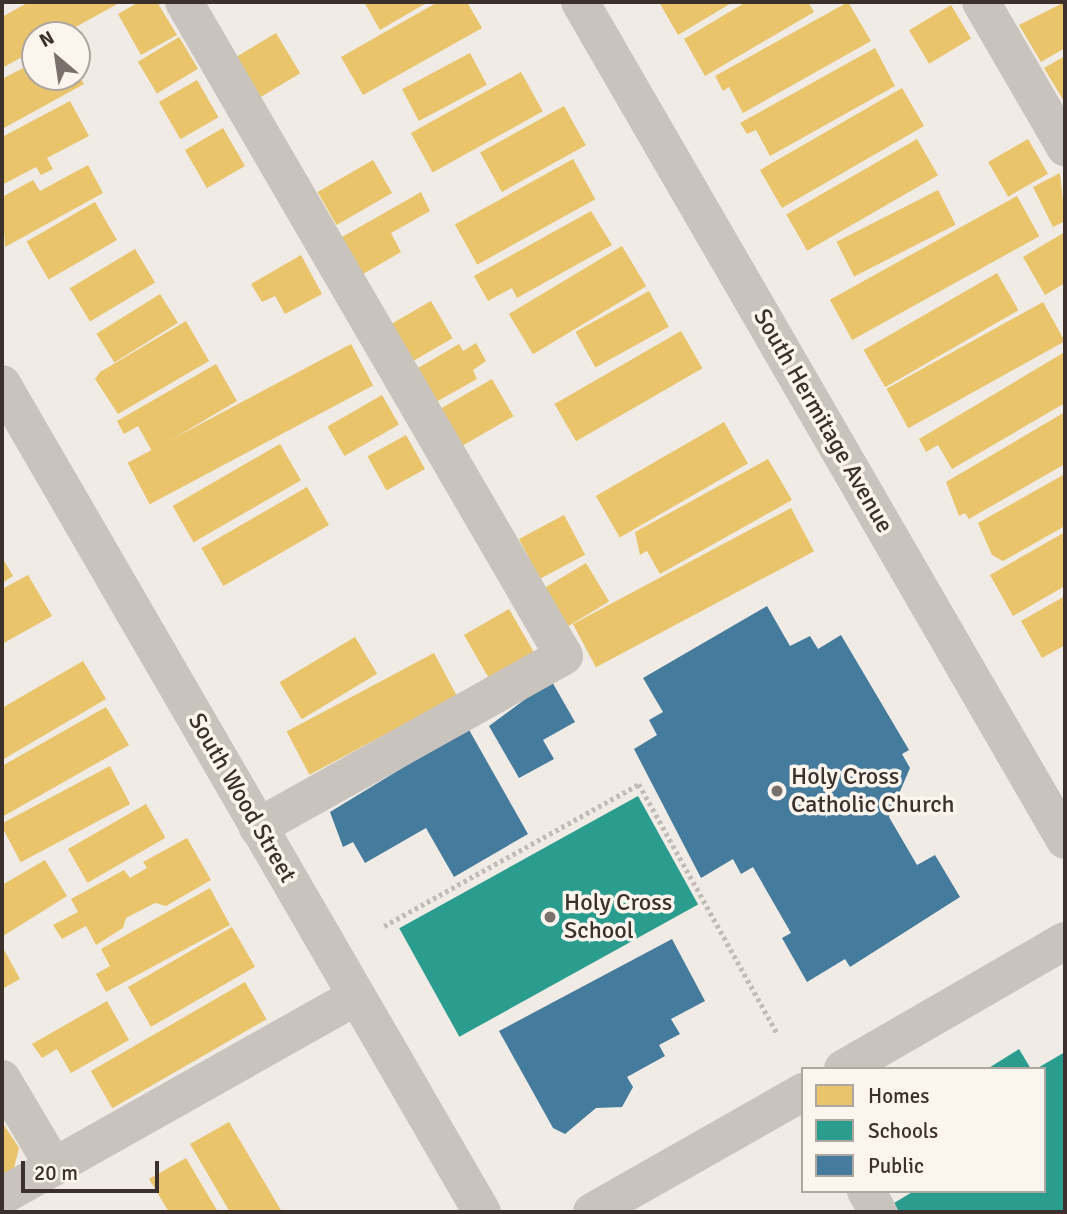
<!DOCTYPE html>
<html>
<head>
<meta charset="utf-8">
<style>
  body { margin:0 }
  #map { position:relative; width:1067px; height:1214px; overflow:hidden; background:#f0ebe5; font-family:Signika,sans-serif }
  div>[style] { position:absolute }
  .homes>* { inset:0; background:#e9c46a; transform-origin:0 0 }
  .schools>* { inset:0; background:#2a9d8f; transform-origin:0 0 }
  .public>* { inset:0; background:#457b9d }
  .path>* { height:4.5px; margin-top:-2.25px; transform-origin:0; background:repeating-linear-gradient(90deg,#c2bbb6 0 3.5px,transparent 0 7px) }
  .minor>* { height:38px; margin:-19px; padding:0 19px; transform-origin:19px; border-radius:19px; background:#c9c3be }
  .dots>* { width:19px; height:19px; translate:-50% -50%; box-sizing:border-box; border:4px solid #fbf5ee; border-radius:50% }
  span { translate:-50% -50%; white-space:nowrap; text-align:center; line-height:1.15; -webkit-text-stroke:7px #fbf5ee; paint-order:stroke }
  .street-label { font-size:24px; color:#3b302b }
  .poi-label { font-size:24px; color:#3b302b }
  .left { translate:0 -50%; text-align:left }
  .frame { position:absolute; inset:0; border:4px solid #3b302b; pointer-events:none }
  .legend { position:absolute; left:801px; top:1067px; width:245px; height:126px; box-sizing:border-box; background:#fbf5ee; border:2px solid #aea6a0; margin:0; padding:9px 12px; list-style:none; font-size:21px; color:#3b302b }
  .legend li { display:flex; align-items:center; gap:14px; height:35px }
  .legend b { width:35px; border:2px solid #aea6a0 }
  .north { position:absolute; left:21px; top:21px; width:70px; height:70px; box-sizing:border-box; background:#fbf5ee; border:2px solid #aea6a0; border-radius:50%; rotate:331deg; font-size:19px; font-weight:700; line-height:28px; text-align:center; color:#3b302b }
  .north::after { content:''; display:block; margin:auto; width:24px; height:32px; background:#7a716c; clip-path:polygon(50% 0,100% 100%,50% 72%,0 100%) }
  .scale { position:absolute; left:21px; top:1161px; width:138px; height:32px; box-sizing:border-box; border:4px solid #3b302b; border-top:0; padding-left:9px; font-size:21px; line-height:24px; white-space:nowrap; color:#3b302b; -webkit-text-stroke:5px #fbf5ee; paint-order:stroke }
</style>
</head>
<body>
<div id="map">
  <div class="homes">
    <i style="clip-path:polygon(29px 2px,121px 2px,61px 35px,35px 35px,35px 50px,2px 68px,2px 17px)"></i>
    <i style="clip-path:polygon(139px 2px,157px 2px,177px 35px,141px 55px,118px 14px)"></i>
    <i style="clip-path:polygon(364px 2px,428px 2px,380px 30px)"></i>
    <i style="clip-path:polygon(438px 2px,467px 2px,482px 28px,363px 95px,341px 57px)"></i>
    <i style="clip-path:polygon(659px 2px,733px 2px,678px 35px)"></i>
    <i style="clip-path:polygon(746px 2px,808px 2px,814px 12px,705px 76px,684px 39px)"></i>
    <i style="clip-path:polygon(848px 2px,871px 41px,743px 113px,729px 87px,723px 91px,715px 76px)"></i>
    <i style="clip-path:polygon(1065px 2px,1065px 48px,1041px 62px,1019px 25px)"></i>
    <i style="left:951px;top:5px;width:39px;height:49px;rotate:59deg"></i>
    <i style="left:276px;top:33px;width:47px;height:46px;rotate:59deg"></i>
    <i style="left:179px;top:37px;width:37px;height:48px;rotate:59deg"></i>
    <i style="clip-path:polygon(875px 48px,895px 86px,770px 156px,756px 130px,747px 134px,740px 123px)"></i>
    <i style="left:470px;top:53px;width:36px;height:77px;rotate:62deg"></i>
    <i style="clip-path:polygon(1065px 56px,1065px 103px,1044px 68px)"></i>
    <i style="clip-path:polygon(35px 62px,35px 77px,77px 72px,84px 84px,2px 129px,2px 79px)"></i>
    <i style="left:521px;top:72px;width:45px;height:126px;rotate:61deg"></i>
    <i style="left:197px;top:80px;width:43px;height:44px;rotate:60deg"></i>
    <i style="left:902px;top:88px;width:44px;height:164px;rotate:60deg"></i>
    <i style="clip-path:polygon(70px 101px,89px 136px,47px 158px,53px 169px,41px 175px,36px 167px,2px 185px,2px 137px)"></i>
    <i style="left:564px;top:106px;width:45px;height:96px;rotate:61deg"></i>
    <i style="left:223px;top:128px;width:44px;height:44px;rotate:60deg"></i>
    <i style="left:917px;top:139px;width:42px;height:151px;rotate:60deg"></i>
    <i style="left:1028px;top:139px;width:40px;height:46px;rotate:60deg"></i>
    <i style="left:573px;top:159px;width:46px;height:135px;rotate:61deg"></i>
    <i style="left:373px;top:160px;width:38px;height:64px;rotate:60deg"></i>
    <i style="clip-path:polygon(88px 165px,103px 193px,5px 247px,2px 197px,33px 180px,40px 191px)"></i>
    <i style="clip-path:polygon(1060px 173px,1065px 221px,1053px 227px,1033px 187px)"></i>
    <i style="left:938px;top:190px;width:39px;height:114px;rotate:63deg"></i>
    <i style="clip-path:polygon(421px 192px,430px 211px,391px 233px,401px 252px,363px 274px,342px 237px)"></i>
    <i style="left:1017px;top:196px;width:46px;height:214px;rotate:61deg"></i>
    <i style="left:95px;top:202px;width:44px;height:79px;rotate:60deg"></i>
    <i style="clip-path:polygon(591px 211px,612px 245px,517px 298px,512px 288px,488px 301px,474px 276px)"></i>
    <i style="clip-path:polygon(1065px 232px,1065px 283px,1045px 295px,1023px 257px)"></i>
    <i style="left:622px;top:246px;width:47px;height:132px;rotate:59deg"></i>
    <i style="left:135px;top:249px;width:39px;height:76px;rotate:59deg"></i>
    <i style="clip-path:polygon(301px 255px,322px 294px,285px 314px,275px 296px,262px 302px,251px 284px)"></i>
    <i style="left:997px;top:273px;width:43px;height:154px;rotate:60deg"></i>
    <i style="left:649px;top:291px;width:41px;height:84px;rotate:61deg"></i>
    <i style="left:160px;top:294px;width:34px;height:75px;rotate:58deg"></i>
    <i style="left:431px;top:301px;width:43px;height:45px;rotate:60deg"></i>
    <i style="left:1043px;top:302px;width:45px;height:179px;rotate:61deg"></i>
    <i style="clip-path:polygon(186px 321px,209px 361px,118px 414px,95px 379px,100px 372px)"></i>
    <i style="left:681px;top:331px;width:43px;height:146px;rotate:60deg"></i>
    <i style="clip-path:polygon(476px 343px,486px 361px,473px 370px,477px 379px,436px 402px,418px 368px,459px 344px,463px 351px)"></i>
    <i style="left:351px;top:344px;width:47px;height:253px;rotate:62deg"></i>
    <i style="clip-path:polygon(1063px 353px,1065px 403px,952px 469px,938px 445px,926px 452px,919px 439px)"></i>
    <i style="clip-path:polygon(216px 364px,237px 401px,152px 451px,138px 426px,124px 434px,117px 421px)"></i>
    <i style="left:492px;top:379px;width:43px;height:60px;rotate:60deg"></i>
    <i style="left:382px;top:395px;width:34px;height:63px;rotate:60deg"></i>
    <i style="clip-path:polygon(1065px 412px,1065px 464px,969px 519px,965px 513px,959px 516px,946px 482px)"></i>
    <i style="left:724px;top:422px;width:48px;height:148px;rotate:60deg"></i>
    <i style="left:406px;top:435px;width:39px;height:44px;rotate:61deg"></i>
    <i style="left:280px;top:444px;width:42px;height:124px;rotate:60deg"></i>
    <i style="clip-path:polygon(768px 459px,792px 500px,660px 574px,647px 551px,640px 555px,635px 532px)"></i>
    <i style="clip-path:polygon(1065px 474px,1065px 526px,1003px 561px,992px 555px,978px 523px)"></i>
    <i style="left:307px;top:487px;width:44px;height:122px;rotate:60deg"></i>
    <i style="left:791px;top:508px;width:49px;height:247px;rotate:62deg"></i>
    <i style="left:564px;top:515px;width:45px;height:51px;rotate:62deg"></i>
    <i style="clip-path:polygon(1065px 532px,1065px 586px,1013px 616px,990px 575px)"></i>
    <i style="clip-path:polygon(2px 557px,13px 576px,2px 583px)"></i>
    <i style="left:586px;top:563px;width:45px;height:50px;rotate:59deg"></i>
    <i style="clip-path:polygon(28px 575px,52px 616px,2px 644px,2px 589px)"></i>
    <i style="clip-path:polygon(1065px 596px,1065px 645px,1042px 658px,1021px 621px)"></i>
    <i style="left:509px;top:609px;width:51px;height:52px;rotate:60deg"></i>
    <i style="left:355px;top:637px;width:43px;height:88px;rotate:59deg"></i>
    <i style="left:434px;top:653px;width:49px;height:167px;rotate:62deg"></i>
    <i style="clip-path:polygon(83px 661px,106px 699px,2px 760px,2px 708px)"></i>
    <i style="clip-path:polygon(106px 707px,129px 745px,2px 817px,2px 766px)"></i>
    <i style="left:110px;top:766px;width:43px;height:124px;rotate:62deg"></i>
    <i style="left:146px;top:804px;width:39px;height:90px;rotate:60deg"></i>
    <i style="clip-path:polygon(187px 838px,211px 880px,166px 906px,155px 903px,126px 918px,123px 928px,96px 945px,86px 926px,62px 939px,53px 925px,78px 912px,71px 899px,124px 870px,130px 878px,147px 868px,143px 862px)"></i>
    <i style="clip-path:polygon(45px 860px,67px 896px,3px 936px,2px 885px)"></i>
    <i style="clip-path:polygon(210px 888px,230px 925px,106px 992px,96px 974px,110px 966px,101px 949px)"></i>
    <i style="left:232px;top:927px;width:46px;height:120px;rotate:60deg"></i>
    <i style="clip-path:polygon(2px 946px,20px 979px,2px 989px)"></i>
    <i style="left:245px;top:982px;width:43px;height:178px;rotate:60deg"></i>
    <i style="clip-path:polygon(107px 1001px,129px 1040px,71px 1073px,57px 1049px,42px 1058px,32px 1044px)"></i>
    <i style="clip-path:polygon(2px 1122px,19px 1148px,14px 1168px,2px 1175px)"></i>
    <i style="clip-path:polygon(229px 1122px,282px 1212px,230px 1212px,190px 1144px)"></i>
    <i style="clip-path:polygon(186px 1158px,218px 1212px,169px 1212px,149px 1179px)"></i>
  </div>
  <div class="schools">
    <i style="left:638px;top:796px;width:124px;height:273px;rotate:61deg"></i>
    <i style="clip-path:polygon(1019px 1049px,1031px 1069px,987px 1069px)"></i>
    <i style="clip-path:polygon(1065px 1052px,1065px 1212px,899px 1212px,894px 1203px,914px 1191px,1044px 1191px,1044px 1069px,1036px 1069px)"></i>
  </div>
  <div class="public">
    <i style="clip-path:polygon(767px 606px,790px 646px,810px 636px,818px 649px,841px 635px,909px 750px,902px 754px,910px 768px,889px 817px,917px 865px,935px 855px,960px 897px,850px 967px,845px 959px,807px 982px,782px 938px,791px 933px,753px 867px,741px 874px,733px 859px,701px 878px,634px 749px,657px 735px,649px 720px,663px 712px,643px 678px)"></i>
    <i style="clip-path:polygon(551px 680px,575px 722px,543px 740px,554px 759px,519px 778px,489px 726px)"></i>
    <i style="clip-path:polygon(468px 728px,528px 834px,454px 877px,426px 828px,365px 863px,353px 842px,343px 847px,330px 812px)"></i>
    <i style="clip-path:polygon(672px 939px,705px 1001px,671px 1019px,680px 1034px,659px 1045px,665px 1056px,627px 1077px,633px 1087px,622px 1107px,596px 1108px,565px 1134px,553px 1128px,499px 1031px)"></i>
  </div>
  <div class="path">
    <i style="left:384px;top:926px;width:292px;rotate:-29.1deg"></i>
    <i style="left:639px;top:784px;width:287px;rotate:61deg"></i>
  </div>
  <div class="minor">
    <i style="left:184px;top:2px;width:756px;rotate:59.84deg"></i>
    <i style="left:564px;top:656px;width:351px;rotate:150.8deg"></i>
    <i style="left:580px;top:2px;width:968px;rotate:59.94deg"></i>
    <i style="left:981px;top:2px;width:168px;rotate:59.9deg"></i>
    <i style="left:2px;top:384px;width:957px;rotate:59.9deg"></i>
    <i style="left:843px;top:1069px;width:256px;rotate:-30deg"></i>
    <i style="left:2px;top:1079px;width:102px;rotate:59.4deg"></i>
    <i style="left:866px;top:1191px;width:24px;rotate:60deg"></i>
    <i style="left:2px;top:1196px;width:407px;rotate:-29.4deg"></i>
    <i style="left:592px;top:1212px;width:243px;rotate:-29.6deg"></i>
  </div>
  <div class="dots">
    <i style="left:777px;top:791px;background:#7a716c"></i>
    <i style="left:550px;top:917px;background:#7a716c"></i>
  </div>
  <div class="street-label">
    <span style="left:823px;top:421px;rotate:60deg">South Hermitage Avenue</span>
    <span style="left:242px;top:798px;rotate:60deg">South Wood Street</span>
  </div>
  <div class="poi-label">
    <span class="left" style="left:791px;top:791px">Holy Cross<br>Catholic Church</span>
    <span class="left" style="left:564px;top:917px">Holy Cross<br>School</span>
  </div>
  <div class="frame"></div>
  <ul class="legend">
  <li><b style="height:19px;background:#e9c46a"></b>Homes</li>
  <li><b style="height:19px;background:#2a9d8f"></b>Schools</li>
  <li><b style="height:19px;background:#457b9d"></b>Public</li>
  </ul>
  <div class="north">N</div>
  <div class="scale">20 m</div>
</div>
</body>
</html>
